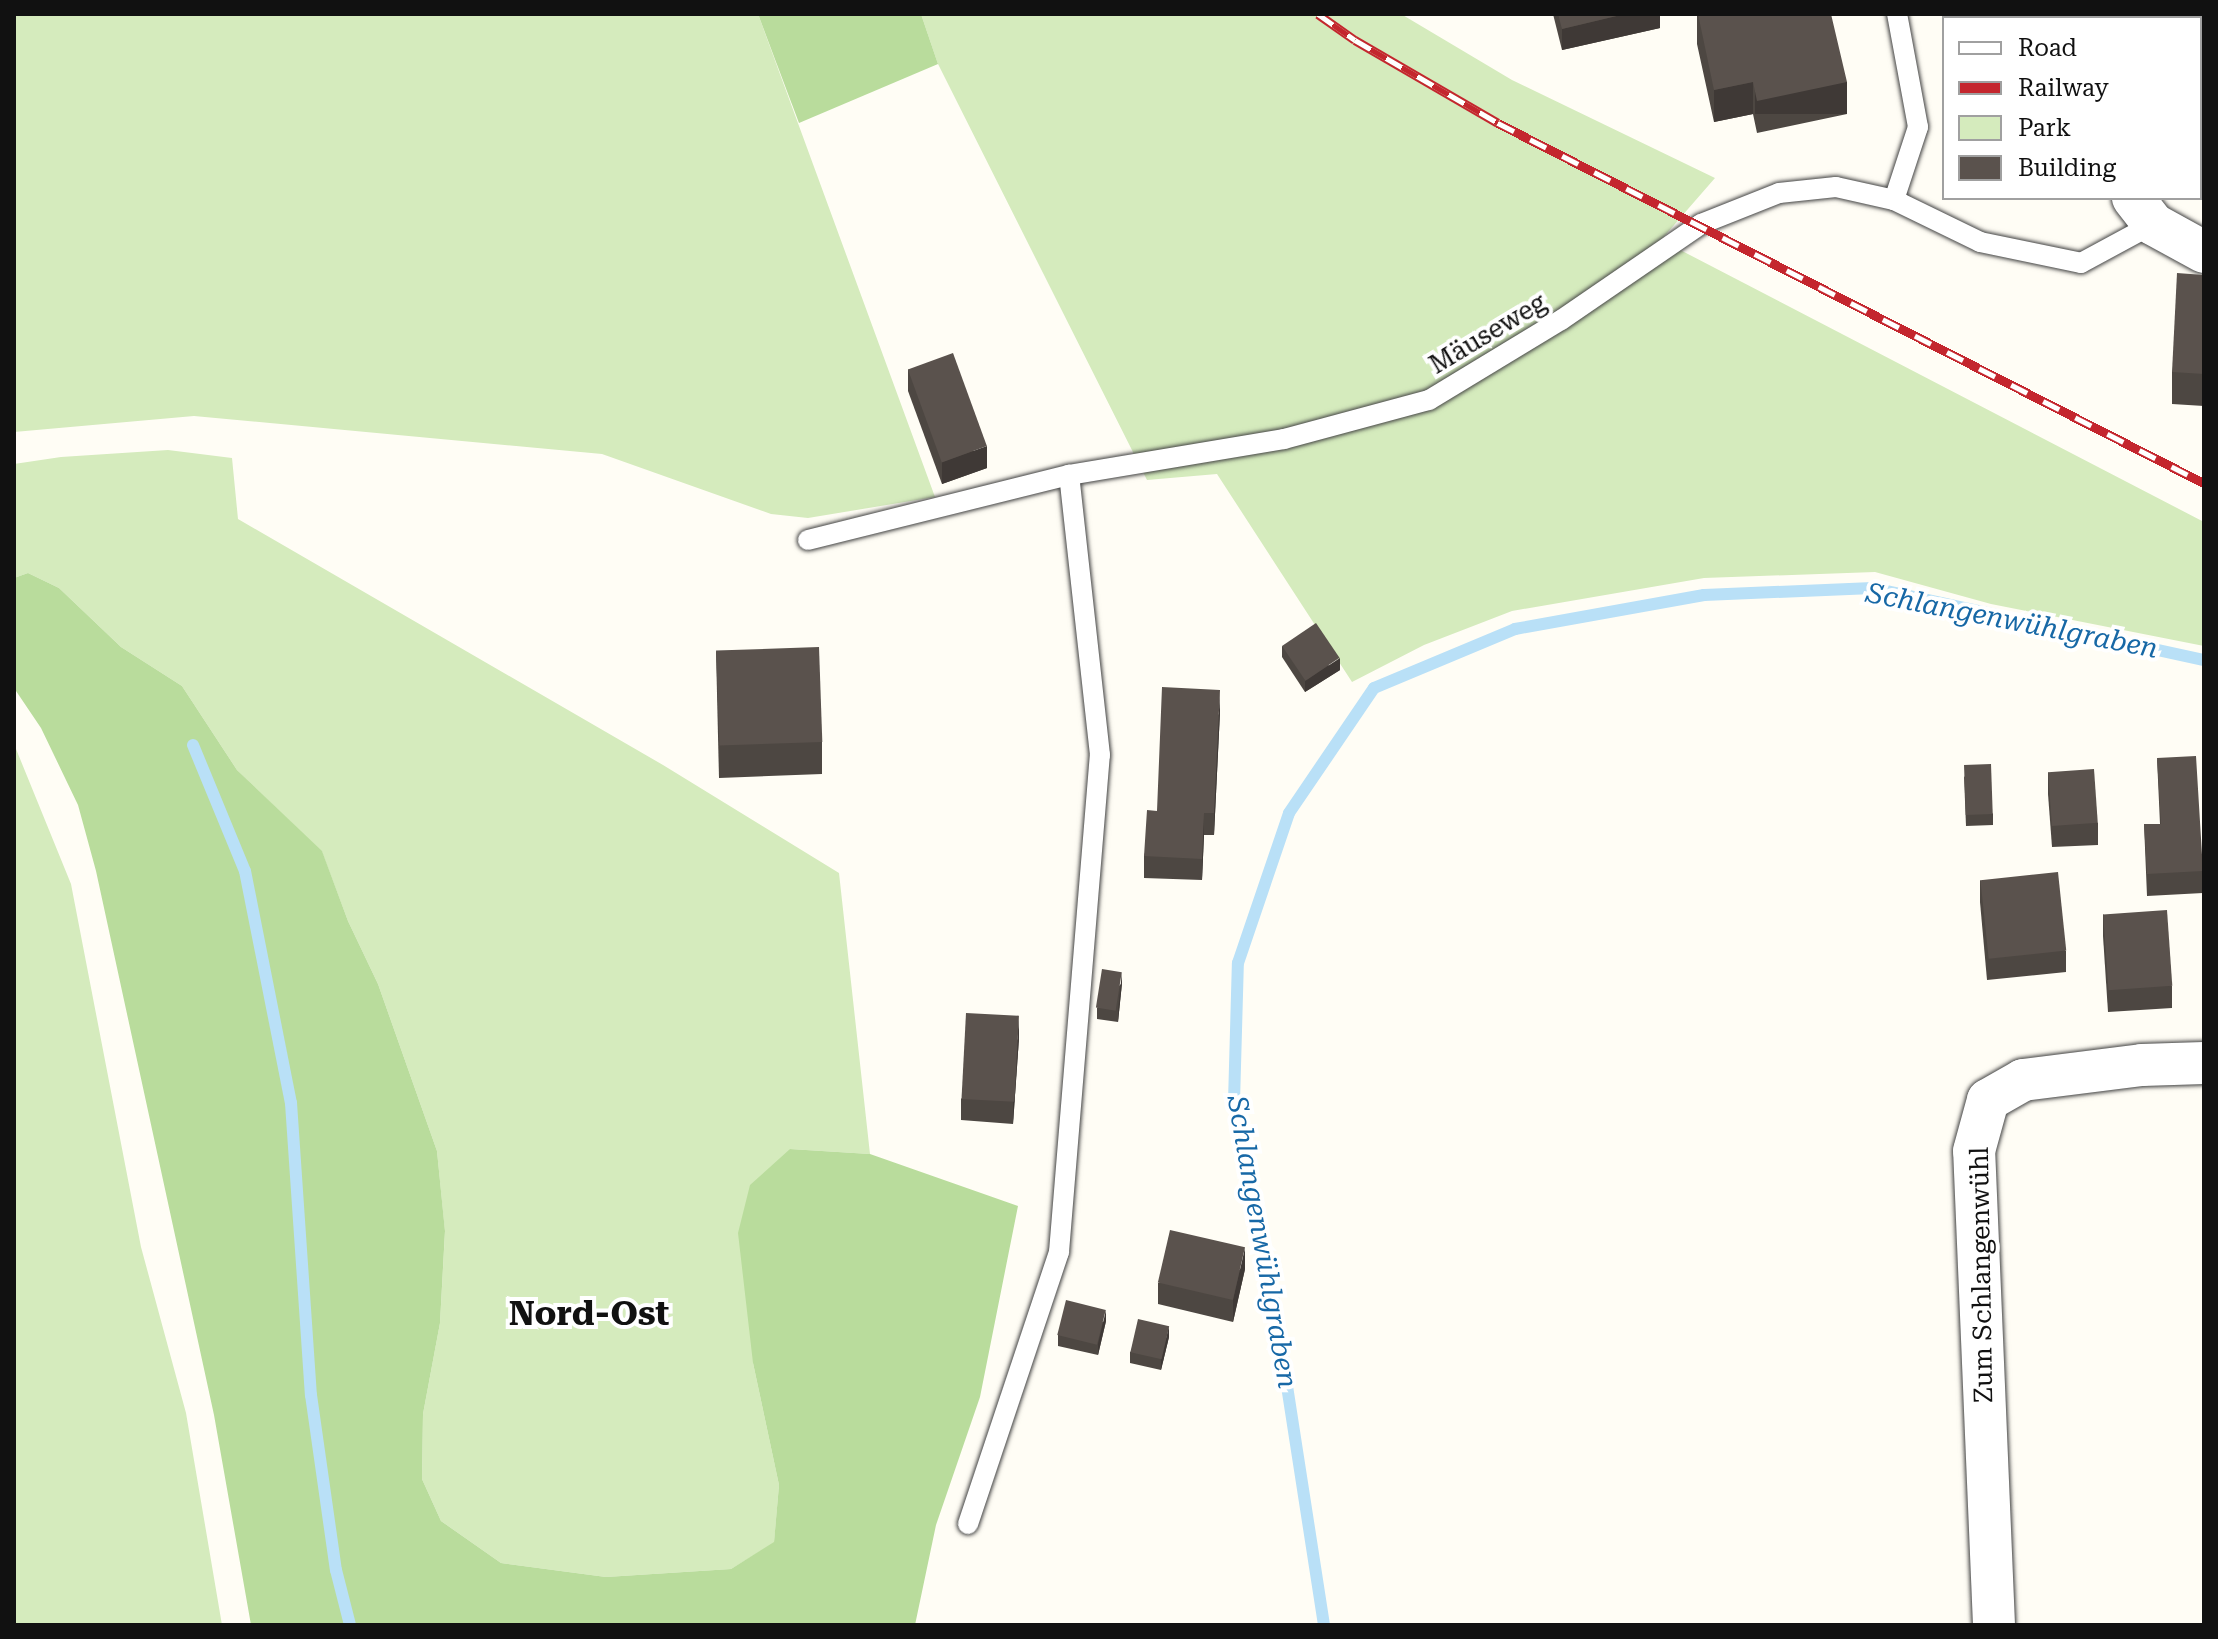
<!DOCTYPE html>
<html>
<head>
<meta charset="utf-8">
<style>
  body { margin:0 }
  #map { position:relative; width:2218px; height:1639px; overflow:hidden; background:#fffdf5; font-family:"Roboto Serif",serif }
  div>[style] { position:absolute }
  .green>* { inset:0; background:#d5ebbd }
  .forest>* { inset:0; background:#b9dc9c }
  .stream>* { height:12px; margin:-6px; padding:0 6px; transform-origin:6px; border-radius:6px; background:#b9e0f7 }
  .roads { filter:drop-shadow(0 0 2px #444) drop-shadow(0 0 2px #444) }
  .lane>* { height:20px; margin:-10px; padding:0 10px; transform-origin:10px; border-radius:10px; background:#fff }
  .street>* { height:42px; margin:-21px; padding:0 21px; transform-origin:21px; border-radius:21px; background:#fff }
  .rail>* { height:9px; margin-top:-4.5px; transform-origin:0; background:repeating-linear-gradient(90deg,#fff 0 18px,#c4262e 0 36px); box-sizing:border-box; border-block:2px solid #c4262e }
  .wall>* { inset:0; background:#4d4742; transform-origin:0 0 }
  .shaded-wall>* { inset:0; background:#3f3936; transform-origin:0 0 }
  .building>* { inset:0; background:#5a524d; transform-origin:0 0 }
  span { translate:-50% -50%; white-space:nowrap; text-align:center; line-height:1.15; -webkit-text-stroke:8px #fff; paint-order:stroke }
  .street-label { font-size:26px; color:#111 }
  .water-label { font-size:28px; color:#1768a6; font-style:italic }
  .district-label { font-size:34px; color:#111; font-weight:700 }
  .frame { position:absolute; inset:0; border:16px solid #111; pointer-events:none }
  .legend { position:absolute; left:1942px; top:16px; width:260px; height:184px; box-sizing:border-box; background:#fff; border:2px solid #a0a0a0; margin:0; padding:10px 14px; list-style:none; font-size:24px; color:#111 }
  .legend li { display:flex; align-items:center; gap:16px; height:40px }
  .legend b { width:40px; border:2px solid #a0a0a0 }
</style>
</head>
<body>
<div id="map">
  <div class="green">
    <i style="clip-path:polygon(14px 14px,758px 14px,935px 497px,808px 518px,771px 514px,602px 454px,194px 416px,14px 432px)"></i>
    <i style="clip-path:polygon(921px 14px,1401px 14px,1512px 80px,1715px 178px,1661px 240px,2204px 522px,2204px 646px,1991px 604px,1875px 572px,1704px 578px,1512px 611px,1424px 645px,1352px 682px,1217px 474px,1147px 480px,938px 64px)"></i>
    <i style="clip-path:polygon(168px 450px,232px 458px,238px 519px,663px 765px,839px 873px,870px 1154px,790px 1149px,753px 1363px,779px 1485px,774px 1543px,731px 1569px,606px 1577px,501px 1563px,441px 1521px,422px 1479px,423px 1414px,440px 1323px,445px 1232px,437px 1151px,378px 984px,348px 921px,322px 852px,237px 770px,182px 686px,121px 647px,59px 588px,28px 573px,14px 578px,14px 464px,61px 457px)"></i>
    <i style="clip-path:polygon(14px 744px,71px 884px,141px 1247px,186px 1413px,222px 1625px,14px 1625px)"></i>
  </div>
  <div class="forest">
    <i style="clip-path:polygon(758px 14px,921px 14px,938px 64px,799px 123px)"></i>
    <i style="clip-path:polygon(28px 573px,59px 588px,121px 647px,182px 686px,237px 770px,322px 851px,348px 921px,378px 984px,437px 1151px,445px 1231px,440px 1323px,423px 1414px,422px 1479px,441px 1521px,501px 1563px,606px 1577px,731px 1569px,774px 1542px,779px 1485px,753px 1363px,738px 1233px,750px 1185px,790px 1149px,870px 1154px,1018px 1206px,980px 1397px,936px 1525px,915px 1625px,251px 1625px,214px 1415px,96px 871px,78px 805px,41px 728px,14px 688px,14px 578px)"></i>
  </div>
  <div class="stream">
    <i style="left:193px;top:745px;width:136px;rotate:67.6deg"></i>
    <i style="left:245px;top:871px;width:237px;rotate:78.8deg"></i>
    <i style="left:291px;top:1103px;width:293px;rotate:86.1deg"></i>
    <i style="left:311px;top:1395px;width:177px;rotate:81.9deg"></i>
    <i style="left:336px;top:1570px;width:57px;rotate:75.7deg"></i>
    <i style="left:1324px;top:1625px;width:360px;rotate:-98.8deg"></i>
    <i style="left:1269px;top:1269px;width:171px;rotate:-101.8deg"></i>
    <i style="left:1234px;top:1102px;width:139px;rotate:-88.4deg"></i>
    <i style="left:1238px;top:963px;width:158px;rotate:-71.2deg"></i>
    <i style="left:1289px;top:813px;width:151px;rotate:-55.8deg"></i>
    <i style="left:1374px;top:688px;width:153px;rotate:-22.7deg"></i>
    <i style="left:1515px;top:629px;width:192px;rotate:-10.2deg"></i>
    <i style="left:1704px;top:595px;width:169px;rotate:-2.4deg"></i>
    <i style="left:1873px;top:588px;width:339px;rotate:12.3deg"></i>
  </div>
  <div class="roads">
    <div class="lane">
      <i style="left:1894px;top:200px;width:77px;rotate:-71.8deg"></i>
      <i style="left:1918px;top:127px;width:115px;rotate:-100.5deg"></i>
      <i style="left:808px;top:540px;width:269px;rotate:-14deg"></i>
      <i style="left:1069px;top:475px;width:218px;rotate:-9.5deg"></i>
      <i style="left:1284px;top:439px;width:150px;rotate:-15.1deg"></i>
      <i style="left:1429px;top:400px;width:154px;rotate:-31.2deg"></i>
      <i style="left:1561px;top:320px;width:170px;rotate:-34.4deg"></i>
      <i style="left:1701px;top:224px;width:84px;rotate:-21.7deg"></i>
      <i style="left:1779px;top:193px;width:57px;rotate:-6deg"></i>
      <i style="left:1836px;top:187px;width:59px;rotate:12.6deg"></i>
      <i style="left:1894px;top:200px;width:96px;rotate:26deg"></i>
      <i style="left:1980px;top:242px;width:103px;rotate:11.7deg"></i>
      <i style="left:2081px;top:263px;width:82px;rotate:-28.4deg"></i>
      <i style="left:968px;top:1524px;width:287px;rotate:-71.5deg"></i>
      <i style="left:1059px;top:1252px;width:499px;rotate:-85.3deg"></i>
      <i style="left:1100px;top:755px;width:282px;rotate:-96.3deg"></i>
    </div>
    <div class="street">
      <i style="left:2131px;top:18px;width:4px;rotate:-76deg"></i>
      <i style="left:2133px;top:198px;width:33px;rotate:52deg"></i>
      <i style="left:2153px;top:224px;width:58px;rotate:28.8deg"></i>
      <i style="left:1994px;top:1625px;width:474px;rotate:-92.4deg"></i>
      <i style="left:1974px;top:1151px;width:53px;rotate:-74.6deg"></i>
      <i style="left:1988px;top:1100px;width:40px;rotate:-29.7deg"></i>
      <i style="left:2023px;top:1080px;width:120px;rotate:-7.2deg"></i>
      <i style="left:2142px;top:1065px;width:62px;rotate:-1.8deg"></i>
    </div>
  </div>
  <div class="rail">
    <i style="left:1318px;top:14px;width:45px;rotate:35.1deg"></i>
    <i style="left:1355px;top:40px;width:165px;rotate:30.1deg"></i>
    <i style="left:1498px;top:123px;width:792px;rotate:27.02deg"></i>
  </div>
  <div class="wall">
    <i style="clip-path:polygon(1553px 14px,1660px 14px,1660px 28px,1562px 50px)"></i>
    <i style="clip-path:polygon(1697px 14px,1847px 114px,1757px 133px,1753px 114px,1714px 122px,1697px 44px)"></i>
    <i style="left:2204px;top:14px;width:138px;height:6px;rotate:90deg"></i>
    <i style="clip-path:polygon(2204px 275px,2204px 406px,2172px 404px,2172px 372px)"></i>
    <i style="clip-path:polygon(908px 369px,987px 468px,942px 484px,908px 391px)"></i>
    <i style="clip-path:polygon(1282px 646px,1340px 670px,1305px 692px,1282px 657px)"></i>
    <i style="clip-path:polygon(716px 651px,822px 742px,822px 774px,719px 778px)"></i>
    <i style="clip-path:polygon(1220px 712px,1214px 835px,1204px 835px,1202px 880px,1144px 878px,1144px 856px,1157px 811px)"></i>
    <i style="clip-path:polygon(2157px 758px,2203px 871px,2203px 893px,2147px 896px,2144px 824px,2160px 824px)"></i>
    <i style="clip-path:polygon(2048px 772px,2098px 823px,2098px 845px,2052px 847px,2048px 794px)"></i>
    <i style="clip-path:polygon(1964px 776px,1993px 814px,1993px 825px,1966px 826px)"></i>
    <i style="clip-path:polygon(1980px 880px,2066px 951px,2066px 972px,1987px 980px,1980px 902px)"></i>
    <i style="clip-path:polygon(2103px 914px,2172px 986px,2172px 1008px,2108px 1012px,2103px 936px)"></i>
    <i style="clip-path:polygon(1122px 983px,1118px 1022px,1097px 1019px,1097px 1008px)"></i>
    <i style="clip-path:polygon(1019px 1038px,1013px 1124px,961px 1120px,961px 1099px)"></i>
    <i style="clip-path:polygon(1245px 1269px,1233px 1322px,1158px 1304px,1158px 1283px)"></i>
    <i style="clip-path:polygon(1106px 1321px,1098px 1355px,1058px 1346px,1058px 1335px)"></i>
    <i style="clip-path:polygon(1169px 1337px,1161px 1370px,1130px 1363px,1130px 1352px)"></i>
  </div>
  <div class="shaded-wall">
    <i style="clip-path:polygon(1625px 14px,1660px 14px,1660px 28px,1562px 50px,1562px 29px)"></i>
    <i style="clip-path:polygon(1753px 82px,1753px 114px,1714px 122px,1714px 90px)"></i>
    <i style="left:1847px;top:82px;width:32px;height:92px;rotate:90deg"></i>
    <i style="clip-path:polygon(987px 446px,987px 468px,942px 484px,942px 462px)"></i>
    <i style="clip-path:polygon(1340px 658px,1340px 670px,1305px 692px,1305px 681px)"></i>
    <i style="clip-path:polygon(1220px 690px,1220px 712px,1214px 835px,1214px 813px)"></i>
    <i style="clip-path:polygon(1204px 813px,1204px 835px,1202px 880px,1202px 859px)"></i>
    <i style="clip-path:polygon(1122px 972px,1122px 983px,1118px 1022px,1118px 1011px)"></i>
    <i style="clip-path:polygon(1019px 1016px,1019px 1038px,1013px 1124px,1013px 1102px)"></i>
    <i style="clip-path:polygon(1245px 1248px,1245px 1269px,1233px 1322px,1233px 1300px)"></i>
    <i style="clip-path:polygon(1106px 1310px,1106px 1321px,1098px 1355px,1098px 1344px)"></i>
    <i style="clip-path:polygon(1169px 1326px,1169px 1337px,1161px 1370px,1161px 1359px)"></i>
  </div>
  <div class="building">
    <i style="clip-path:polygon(1558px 14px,1625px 14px,1562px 29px)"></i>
    <i style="clip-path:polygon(1698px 14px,1831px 14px,1847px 82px,1757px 101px,1753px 82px,1714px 90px)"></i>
    <i style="clip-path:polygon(2175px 14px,2204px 14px,2204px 95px,2200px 92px,2200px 18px,2172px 18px)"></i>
    <i style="clip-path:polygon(2177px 273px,2204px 275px,2204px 374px,2172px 372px)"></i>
    <i style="left:953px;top:353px;width:99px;height:48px;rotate:70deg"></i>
    <i style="left:1316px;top:623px;width:42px;height:41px;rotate:56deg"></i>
    <i style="left:819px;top:647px;width:95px;height:103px;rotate:88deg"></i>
    <i style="clip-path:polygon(1162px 687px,1220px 690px,1214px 813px,1204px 813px,1202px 859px,1144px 856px,1147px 810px,1157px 811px)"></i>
    <i style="clip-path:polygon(2196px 756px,2203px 871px,2147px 874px,2144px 824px,2161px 824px,2157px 758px)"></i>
    <i style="left:1991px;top:764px;width:50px;height:27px;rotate:88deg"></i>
    <i style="left:2094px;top:769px;width:54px;height:46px;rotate:86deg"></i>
    <i style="left:2058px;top:872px;width:79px;height:78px;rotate:84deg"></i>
    <i style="left:2167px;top:910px;width:76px;height:64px;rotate:86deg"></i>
    <i style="left:1102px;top:969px;width:20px;height:39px;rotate:9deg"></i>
    <i style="left:966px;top:1013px;width:53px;height:86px;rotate:3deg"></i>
    <i style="left:1170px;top:1230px;width:77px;height:54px;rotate:13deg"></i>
    <i style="left:1066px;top:1300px;width:41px;height:36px;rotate:14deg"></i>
    <i style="left:1138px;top:1319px;width:32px;height:34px;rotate:13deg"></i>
  </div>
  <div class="street-label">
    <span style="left:1488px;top:334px;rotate:-31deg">Mäuseweg</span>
    <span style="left:1982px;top:1275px;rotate:-91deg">Zum Schlangenwühl</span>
  </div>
  <div class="water-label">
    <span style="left:2012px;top:621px;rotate:11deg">Schlangenwühlgraben</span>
    <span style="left:1262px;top:1242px;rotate:80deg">Schlangenwühlgraben</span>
  </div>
  <div class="district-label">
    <span style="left:589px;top:1314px">Nord-Ost</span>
  </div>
  <div class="frame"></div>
  <ul class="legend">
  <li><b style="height:10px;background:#fff"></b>Road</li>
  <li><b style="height:10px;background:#c4262e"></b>Railway</li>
  <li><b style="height:22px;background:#d5ebbd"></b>Park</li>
  <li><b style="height:22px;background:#5a524d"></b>Building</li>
  </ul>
</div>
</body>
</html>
